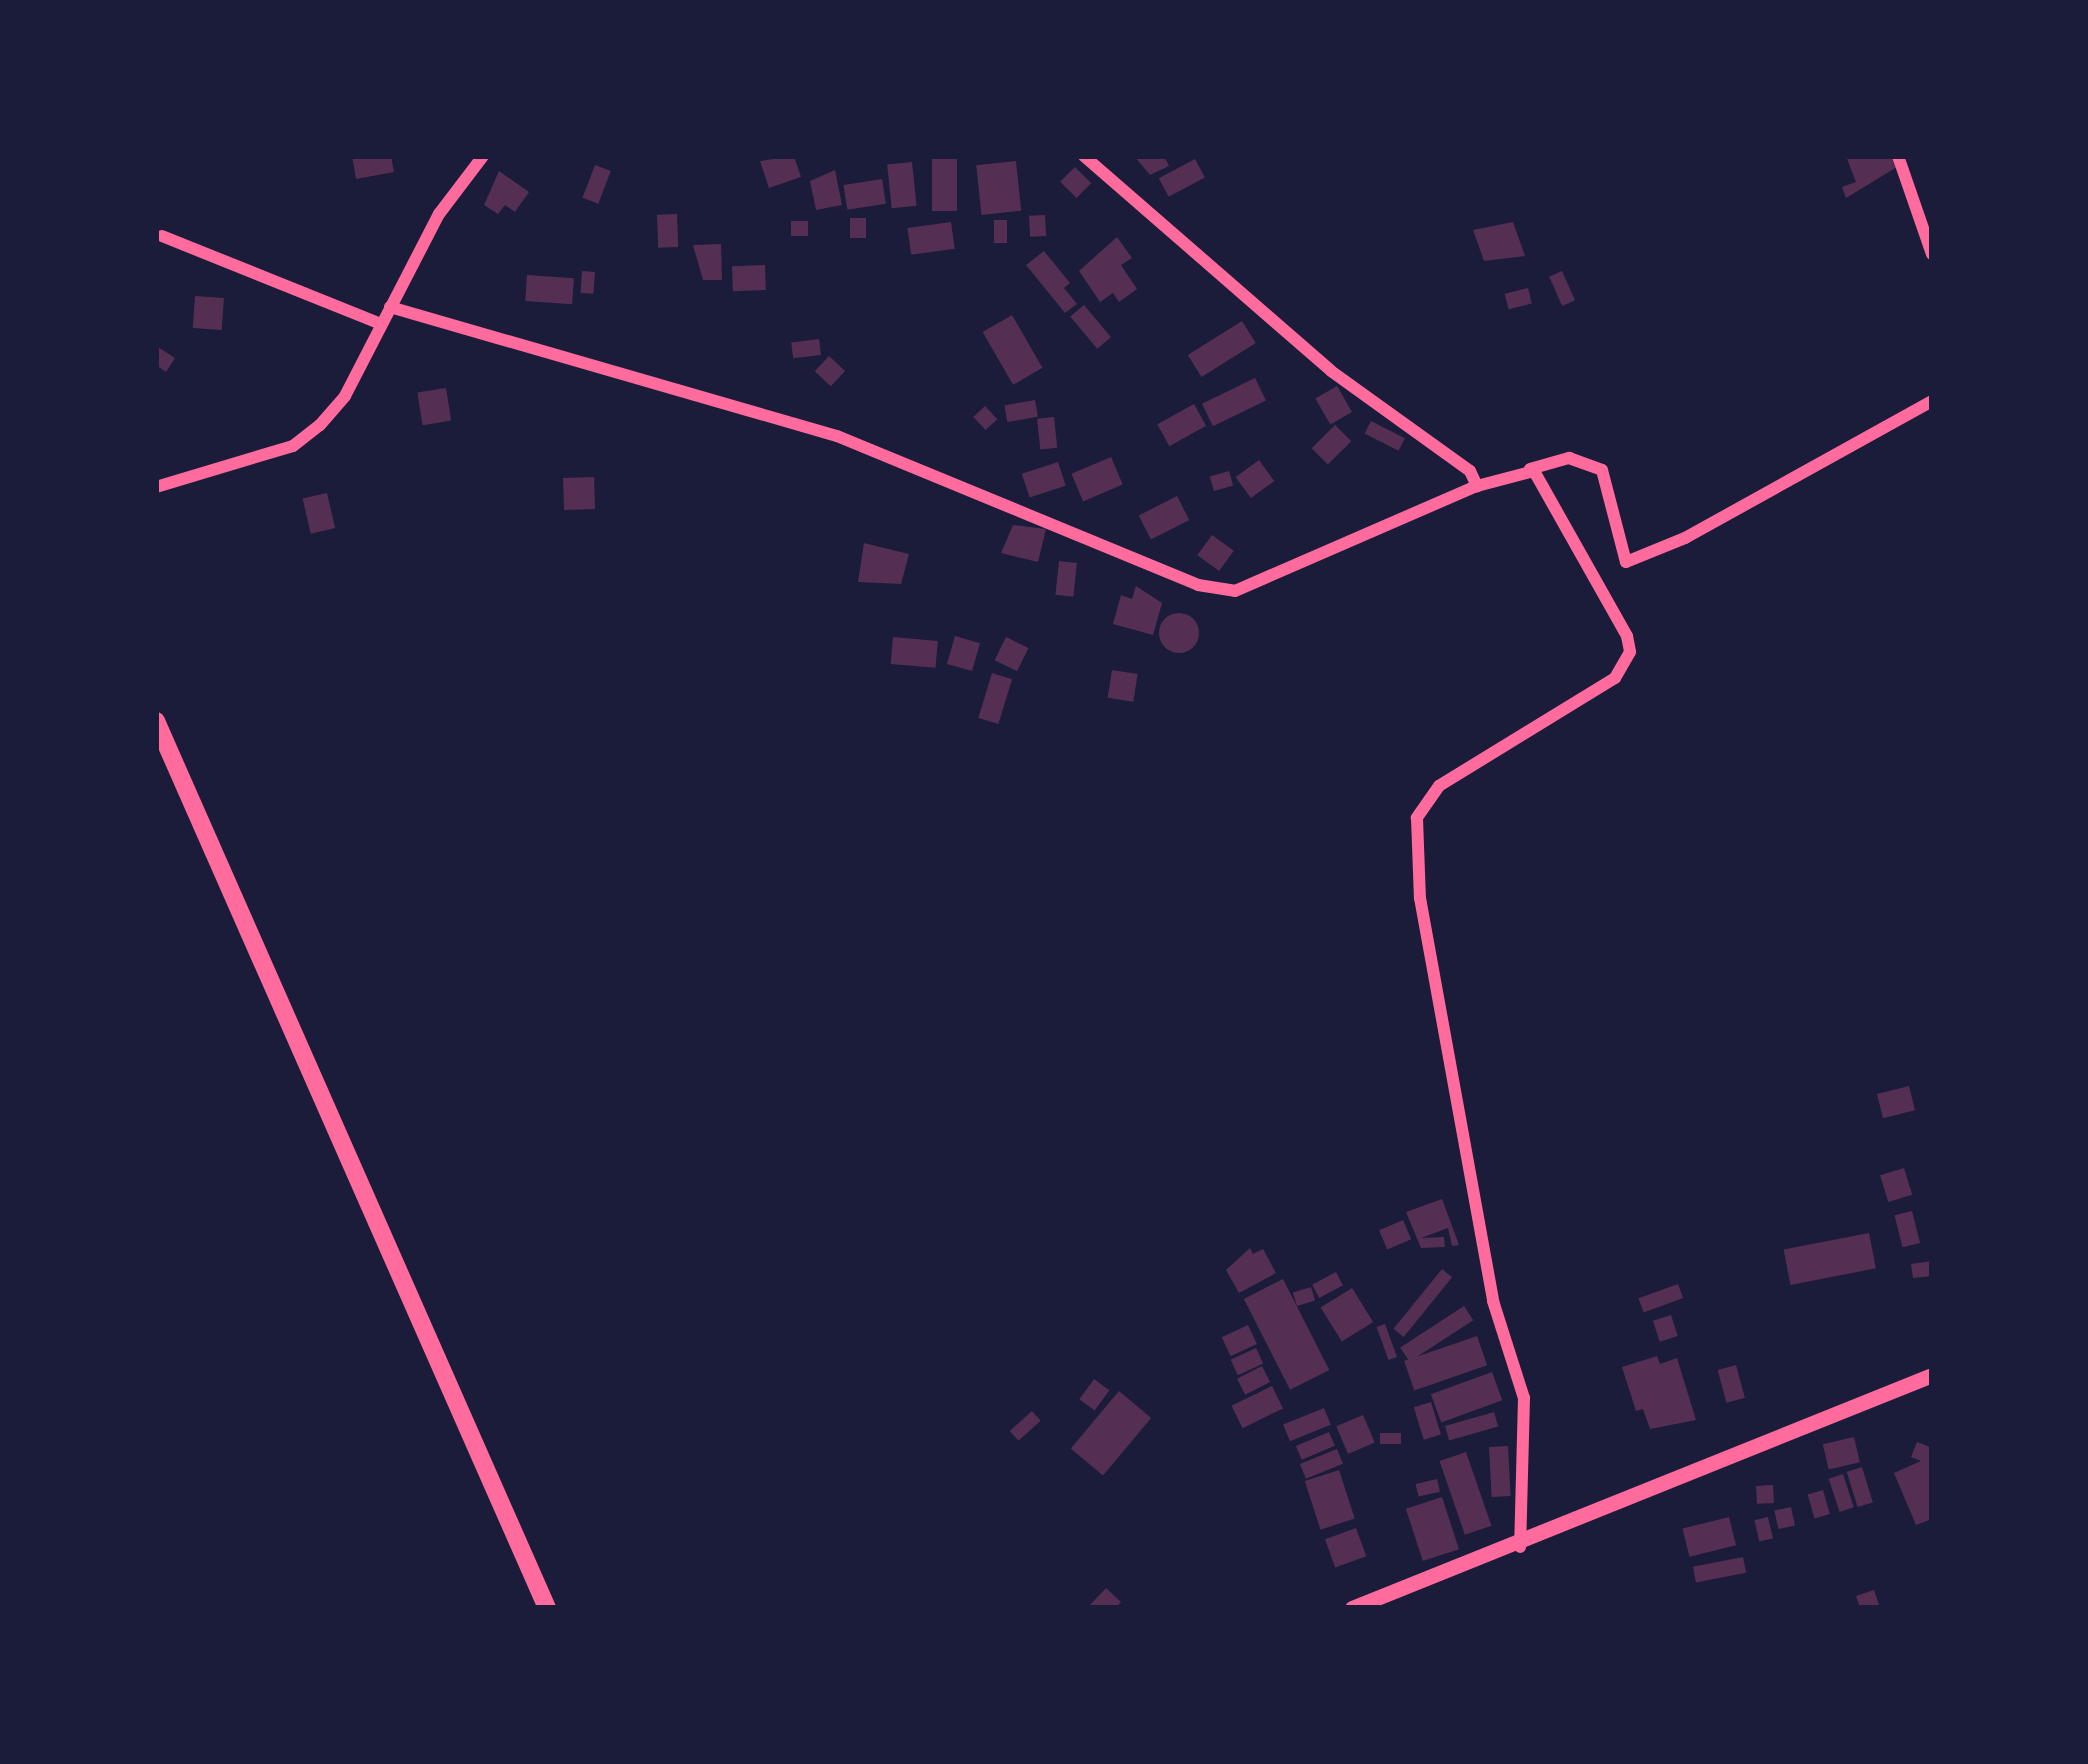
<!DOCTYPE html>
<html>
<head>
<meta charset="utf-8">
<style>
  body { margin:0 }
  #map { position:relative; width:2088px; height:1764px; overflow:hidden; background:#1b1b3a; font-family:Figtree,sans-serif }
  div>[style] { position:absolute }
  .building>* { inset:0; background:#542f53; transform-origin:0 0 }
  .round { border-radius:50% }
  .minor>* { height:12px; margin:-6px; padding:0 6px; transform-origin:6px; border-radius:6px; background:#ff6b9d }
  .tertiary>* { height:15px; margin:-7.5px; padding:0 7.5px; transform-origin:7.5px; border-radius:7.5px; background:#ff6b9d }
  .primary>* { height:18px; margin:-9px; padding:0 9px; transform-origin:9px; border-radius:9px; background:#ff6b9d }
  span { translate:-50% -50%; white-space:nowrap; text-align:center; line-height:1.15; -webkit-text-stroke:12px #1b1b3a; paint-order:stroke }
  .frame { position:absolute; inset:0; border:159px solid #1b1b3a; pointer-events:none }
</style>
</head>
<body>
<div id="map">
  <div class="building">
    <i style="clip-path:polygon(352px 156px,391px 156px,394px 172px,356px 179px)"></i>
    <i style="clip-path:polygon(794px 156px,801px 177px,769px 188px,760px 161px)"></i>
    <i style="left:932px;top:156px;width:25px;height:55px"></i>
    <i style="clip-path:polygon(1134px 156px,1164px 156px,1169px 166px,1150px 175px)"></i>
    <i style="clip-path:polygon(1846px 156px,1893px 156px,1897px 167px,1846px 198px,1842px 187px,1856px 182px)"></i>
    <i style="left:1195px;top:159px;width:21px;height:41px;rotate:62deg"></i>
    <i style="left:1016px;top:161px;width:50px;height:40px;rotate:84deg"></i>
    <i style="left:912px;top:162px;width:44px;height:25px;rotate:84deg"></i>
    <i style="left:595px;top:165px;width:17px;height:35px;rotate:21deg"></i>
    <i style="left:1075px;top:167px;width:23px;height:21px;rotate:45deg"></i>
    <i style="clip-path:polygon(835px 170px,842px 205px,816px 210px,810px 181px)"></i>
    <i style="clip-path:polygon(499px 171px,529px 192px,515px 212px,505px 205px,498px 214px,484px 205px)"></i>
    <i style="left:882px;top:179px;width:25px;height:39px;rotate:81deg"></i>
    <i style="left:677px;top:214px;width:33px;height:20px;rotate:88deg"></i>
    <i style="left:1045px;top:215px;width:21px;height:16px;rotate:87deg"></i>
    <i style="left:866px;top:218px;width:20px;height:16px;rotate:90deg"></i>
    <i style="left:994px;top:220px;width:13px;height:23px"></i>
    <i style="left:791px;top:221px;width:17px;height:15px"></i>
    <i style="left:951px;top:222px;width:27px;height:44px;rotate:82deg"></i>
    <i style="clip-path:polygon(1513px 222px,1525px 256px,1484px 261px,1473px 230px)"></i>
    <i style="clip-path:polygon(1117px 237px,1132px 258px,1121px 265px,1137px 289px,1119px 302px,1113px 293px,1100px 302px,1079px 271px)"></i>
    <i style="clip-path:polygon(721px 244px,722px 280px,703px 280px,693px 245px)"></i>
    <i style="clip-path:polygon(1044px 251px,1070px 283px,1064px 288px,1077px 304px,1065px 313px,1026px 265px)"></i>
    <i style="left:765px;top:265px;width:25px;height:33px;rotate:88deg"></i>
    <i style="left:582px;top:271px;width:13px;height:22px;rotate:4deg"></i>
    <i style="left:1562px;top:271px;width:32px;height:14px;rotate:66deg"></i>
    <i style="left:527px;top:275px;width:47px;height:26px;rotate:4deg"></i>
    <i style="left:1528px;top:288px;width:16px;height:24px;rotate:76deg"></i>
    <i style="left:195px;top:296px;width:29px;height:32px;rotate:4deg"></i>
    <i style="left:1084px;top:305px;width:42px;height:18px;rotate:50deg"></i>
    <i style="left:1012px;top:315px;width:61px;height:34px;rotate:60deg"></i>
    <i style="left:1242px;top:321px;width:26px;height:64px;rotate:58deg"></i>
    <i style="left:819px;top:339px;width:16px;height:28px;rotate:83deg"></i>
    <i style="clip-path:polygon(158px 347px,175px 358px,166px 372px,156px 365px)"></i>
    <i style="left:829px;top:356px;width:22px;height:21px;rotate:43deg"></i>
    <i style="left:1255px;top:378px;width:25px;height:59px;rotate:64deg"></i>
    <i style="left:1337px;top:386px;width:30px;height:25px;rotate:60deg"></i>
    <i style="left:446px;top:388px;width:33px;height:29px;rotate:81deg"></i>
    <i style="left:1035px;top:400px;width:17px;height:31px;rotate:80deg"></i>
    <i style="left:1194px;top:404px;width:25px;height:42px;rotate:61deg"></i>
    <i style="left:985px;top:406px;width:18px;height:16px;rotate:47deg"></i>
    <i style="left:1054px;top:417px;width:31px;height:17px;rotate:84deg"></i>
    <i style="left:1371px;top:421px;width:38px;height:14px;rotate:27deg"></i>
    <i style="left:1335px;top:425px;width:23px;height:33px;rotate:45deg"></i>
    <i style="left:1111px;top:457px;width:30px;height:43px;rotate:67deg"></i>
    <i style="left:1259px;top:460px;width:26px;height:29px;rotate:54deg"></i>
    <i style="left:1058px;top:462px;width:25px;height:38px;rotate:72deg"></i>
    <i style="left:1229px;top:471px;width:15px;height:20px;rotate:74deg"></i>
    <i style="left:594px;top:477px;width:32px;height:31px;rotate:88deg"></i>
    <i style="left:327px;top:493px;width:36px;height:25px;rotate:77deg"></i>
    <i style="left:1177px;top:496px;width:27px;height:43px;rotate:63deg"></i>
    <i style="clip-path:polygon(1013px 525px,1046px 529px,1038px 562px,1001px 553px)"></i>
    <i style="left:1212px;top:535px;width:27px;height:25px;rotate:36deg"></i>
    <i style="clip-path:polygon(864px 543px,909px 554px,901px 584px,858px 582px)"></i>
    <i style="left:1059px;top:561px;width:18px;height:34px;rotate:6deg"></i>
    <i style="clip-path:polygon(1136px 586px,1162px 603px,1153px 635px,1113px 624px,1121px 595px,1132px 599px)"></i>
    <i class="round" style="left:1159px;top:613px;width:40px;height:40px"></i>
    <i style="left:955px;top:636px;width:26px;height:29px;rotate:16deg"></i>
    <i style="left:893px;top:637px;width:45px;height:27px;rotate:5deg"></i>
    <i style="left:1006px;top:637px;width:25px;height:26px;rotate:26deg"></i>
    <i style="left:1112px;top:670px;width:26px;height:28px;rotate:9deg"></i>
    <i style="left:992px;top:673px;width:21px;height:47px;rotate:17deg"></i>
    <i style="left:1909px;top:1086px;width:25px;height:33px;rotate:76deg"></i>
    <i style="left:1904px;top:1168px;width:28px;height:25px;rotate:73deg"></i>
    <i style="clip-path:polygon(1442px 1199px,1459px 1245px,1452px 1246px,1448px 1228px,1421px 1238px,1444px 1237px,1445px 1247px,1421px 1248px,1406px 1212px)"></i>
    <i style="left:1912px;top:1211px;width:33px;height:18px;rotate:76deg"></i>
    <i style="left:1403px;top:1220px;width:21px;height:26px;rotate:67deg"></i>
    <i style="left:1869px;top:1233px;width:36px;height:87px;rotate:79deg"></i>
    <i style="clip-path:polygon(1250px 1248px,1253px 1254px,1263px 1249px,1276px 1273px,1239px 1293px,1226px 1270px)"></i>
    <i style="clip-path:polygon(1932px 1261px,1932px 1276px,1913px 1278px,1911px 1264px)"></i>
    <i style="left:1442px;top:1269px;width:13px;height:77px;rotate:39deg"></i>
    <i style="left:1336px;top:1272px;width:15px;height:27px;rotate:62deg"></i>
    <i style="left:1283px;top:1279px;width:102px;height:44px;rotate:63deg"></i>
    <i style="left:1678px;top:1284px;width:15px;height:42px;rotate:70deg"></i>
    <i style="left:1311px;top:1287px;width:14px;height:19px;rotate:73deg"></i>
    <i style="left:1352px;top:1288px;width:40px;height:37px;rotate:58deg"></i>
    <i style="left:1464px;top:1306px;width:17px;height:76px;rotate:57deg"></i>
    <i style="left:1671px;top:1315px;width:22px;height:19px;rotate:72deg"></i>
    <i style="left:1385px;top:1324px;width:35px;height:9px;rotate:70deg"></i>
    <i style="left:1248px;top:1325px;width:21px;height:29px;rotate:65deg"></i>
    <i style="left:1477px;top:1336px;width:31px;height:77px;rotate:71deg"></i>
    <i style="left:1256px;top:1348px;width:17px;height:28px;rotate:65deg"></i>
    <i style="clip-path:polygon(1657px 1356px,1660px 1364px,1677px 1358px,1696px 1420px,1650px 1429px,1643px 1409px,1636px 1411px,1622px 1367px)"></i>
    <i style="left:1736px;top:1365px;width:34px;height:19px;rotate:75deg"></i>
    <i style="left:1262px;top:1366px;width:18px;height:28px;rotate:63deg"></i>
    <i style="left:1492px;top:1372px;width:30px;height:65px;rotate:70deg"></i>
    <i style="left:1094px;top:1379px;width:19px;height:25px;rotate:36deg"></i>
    <i style="left:1272px;top:1386px;width:25px;height:45px;rotate:64deg"></i>
    <i style="left:1119px;top:1391px;width:42px;height:75px;rotate:40deg"></i>
    <i style="left:1431px;top:1402px;width:34px;height:18px;rotate:73deg"></i>
    <i style="left:1324px;top:1408px;width:18px;height:44px;rotate:68deg"></i>
    <i style="left:1032px;top:1411px;width:13px;height:30px;rotate:48deg"></i>
    <i style="left:1494px;top:1412px;width:15px;height:51px;rotate:74deg"></i>
    <i style="left:1363px;top:1415px;width:30px;height:29px;rotate:67deg"></i>
    <i style="left:1329px;top:1432px;width:15px;height:36px;rotate:67deg"></i>
    <i style="left:1380px;top:1433px;width:21px;height:11px"></i>
    <i style="left:1854px;top:1437px;width:26px;height:32px;rotate:77deg"></i>
    <i style="clip-path:polygon(1917px 1442px,1930px 1447px,1932px 1519px,1916px 1525px,1894px 1473px,1921px 1461px,1911px 1457px)"></i>
    <i style="left:1508px;top:1446px;width:50px;height:19px;rotate:87deg"></i>
    <i style="left:1337px;top:1449px;width:16px;height:40px;rotate:68deg"></i>
    <i style="left:1466px;top:1452px;width:78px;height:28px;rotate:71deg"></i>
    <i style="left:1862px;top:1467px;width:37px;height:16px;rotate:73deg"></i>
    <i style="left:1339px;top:1470px;width:51px;height:36px;rotate:72deg"></i>
    <i style="left:1843px;top:1474px;width:35px;height:15px;rotate:72deg"></i>
    <i style="left:1437px;top:1479px;width:13px;height:22px;rotate:77deg"></i>
    <i style="left:1773px;top:1485px;width:18px;height:17px;rotate:87deg"></i>
    <i style="left:1823px;top:1490px;width:25px;height:16px;rotate:74deg"></i>
    <i style="left:1442px;top:1497px;width:55px;height:38px;rotate:72deg"></i>
    <i style="left:1791px;top:1507px;width:19px;height:17px;rotate:78deg"></i>
    <i style="left:1729px;top:1517px;width:29px;height:48px;rotate:76deg"></i>
    <i style="left:1768px;top:1517px;width:22px;height:14px;rotate:77deg"></i>
    <i style="left:1356px;top:1528px;width:30px;height:33px;rotate:70deg"></i>
    <i style="left:1743px;top:1557px;width:16px;height:51px;rotate:79deg"></i>
    <i style="clip-path:polygon(1106px 1588px,1121px 1602px,1116px 1608px,1087px 1608px)"></i>
    <i style="clip-path:polygon(1874px 1590px,1880px 1608px,1860px 1608px,1856px 1596px)"></i>
  </div>
  <div class="minor">
    <i style="left:1084px;top:156px;width:327px;rotate:41deg"></i>
    <i style="left:1331px;top:371px;width:171px;rotate:35.7deg"></i>
    <i style="left:1470px;top:471px;width:17px;rotate:65deg"></i>
    <i style="left:1477px;top:486px;width:59px;rotate:-14.7deg"></i>
    <i style="left:1534px;top:471px;width:189px;rotate:60.6deg"></i>
    <i style="left:1627px;top:636px;width:16px;rotate:79deg"></i>
    <i style="left:1630px;top:652px;width:30px;rotate:120deg"></i>
    <i style="left:1615px;top:678px;width:206px;rotate:148.5deg"></i>
    <i style="left:1439px;top:786px;width:39px;rotate:125deg"></i>
    <i style="left:1417px;top:818px;width:80px;rotate:87.9deg"></i>
    <i style="left:1420px;top:898px;width:410px;rotate:79.7deg"></i>
    <i style="left:1493px;top:1301px;width:102px;rotate:72.3deg"></i>
    <i style="left:1524px;top:1398px;width:149px;rotate:91.5deg"></i>
    <i style="left:1898px;top:156px;width:104px;rotate:70.9deg"></i>
    <i style="left:162px;top:236px;width:236px;rotate:21.9deg"></i>
    <i style="left:390px;top:307px;width:465px;rotate:16.1deg"></i>
    <i style="left:837px;top:436px;width:391px;rotate:22.4deg"></i>
    <i style="left:1198px;top:585px;width:37px;rotate:9deg"></i>
    <i style="left:1235px;top:591px;width:264px;rotate:-23.5deg"></i>
    <i style="left:1530px;top:469px;width:41px;rotate:-15.8deg"></i>
    <i style="left:1569px;top:458px;width:35px;rotate:20deg"></i>
    <i style="left:1602px;top:470px;width:95px;rotate:75.4deg"></i>
    <i style="left:1626px;top:562px;width:64px;rotate:-22.1deg"></i>
    <i style="left:1685px;top:538px;width:282px;rotate:-29deg"></i>
    <i style="left:156px;top:487px;width:143px;rotate:-16.7deg"></i>
    <i style="left:293px;top:446px;width:34px;rotate:-38deg"></i>
    <i style="left:320px;top:425px;width:38px;rotate:-49deg"></i>
    <i style="left:345px;top:396px;width:205px;rotate:-62.7deg"></i>
    <i style="left:439px;top:214px;width:73px;rotate:-52.8deg"></i>
  </div>
  <div class="tertiary">
    <i style="left:1352px;top:1608px;width:625px;rotate:-21.89deg"></i>
  </div>
  <div class="primary">
    <i style="left:156px;top:721px;width:969px;rotate:66.21deg"></i>
  </div>
  <div class="frame"></div>
</div>
</body>
</html>
